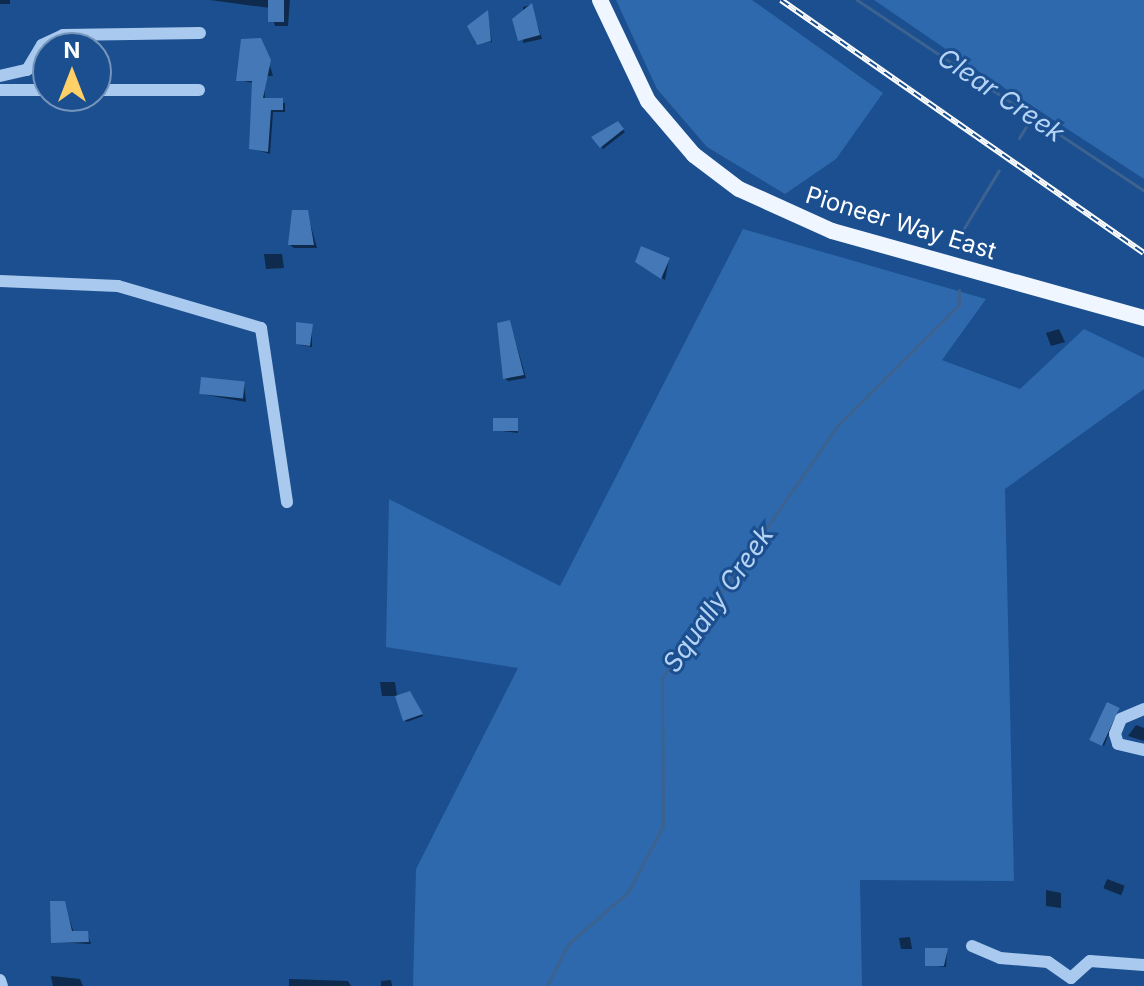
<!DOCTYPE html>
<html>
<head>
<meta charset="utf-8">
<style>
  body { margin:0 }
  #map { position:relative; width:1144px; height:986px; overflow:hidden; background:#1b4f8f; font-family:Inter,sans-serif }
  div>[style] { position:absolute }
  .green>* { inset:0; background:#2e69ad }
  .shadow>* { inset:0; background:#0007; transform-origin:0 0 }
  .stream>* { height:3px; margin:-1.5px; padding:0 1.5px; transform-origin:1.5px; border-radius:1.5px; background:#3c6290 }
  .building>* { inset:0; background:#4478b7; transform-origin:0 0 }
  .minor>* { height:12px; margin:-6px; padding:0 6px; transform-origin:6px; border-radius:6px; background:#a9c9ee }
  .major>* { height:16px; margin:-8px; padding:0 8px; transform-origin:8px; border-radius:8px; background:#f0f6ff }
  .rail>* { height:6px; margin-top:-3px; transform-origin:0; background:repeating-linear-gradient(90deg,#1b4f8f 0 9px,#fff 0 18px); box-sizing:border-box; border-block:2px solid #fff }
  span { translate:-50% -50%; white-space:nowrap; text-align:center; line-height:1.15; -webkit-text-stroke:6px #1b4f8f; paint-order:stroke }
  .street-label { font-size:24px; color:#fff }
  .water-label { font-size:26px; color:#b5d3f5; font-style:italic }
  .north { position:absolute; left:32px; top:32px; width:80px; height:80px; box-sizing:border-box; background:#1b4f8f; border:2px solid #7695bc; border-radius:50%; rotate:0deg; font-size:22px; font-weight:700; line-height:32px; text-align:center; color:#fff }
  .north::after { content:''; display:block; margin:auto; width:28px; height:36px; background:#ffd166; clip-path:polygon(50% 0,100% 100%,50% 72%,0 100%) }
</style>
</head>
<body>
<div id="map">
  <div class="green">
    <i style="clip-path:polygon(616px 0,752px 0,883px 93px,836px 159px,785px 194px,707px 147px,657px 89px)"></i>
    <i style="clip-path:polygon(874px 0,1144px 0,1144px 179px,969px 65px)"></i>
    <i style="clip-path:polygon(743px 229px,986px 299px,942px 360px,1020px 389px,1084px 329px,1144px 358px,1144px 389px,1005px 489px,1014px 881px,860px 880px,862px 986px,413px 986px,416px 869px,518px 668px,386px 647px,389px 499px,560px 586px)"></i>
  </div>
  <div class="shadow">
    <i style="left:0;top:0;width:10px;height:4px"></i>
    <i style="clip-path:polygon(290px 0,288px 26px,275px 26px,270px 8px,210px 0)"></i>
    <i style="clip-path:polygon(531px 5px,542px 39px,523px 43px,523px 7px)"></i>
    <i style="clip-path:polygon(487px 12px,492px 42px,475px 43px,470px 27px)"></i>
    <i style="clip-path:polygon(264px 46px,273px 76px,264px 76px,265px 100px,285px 103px,285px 112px,273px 112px,270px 154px,251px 148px,254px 83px,238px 80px)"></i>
    <i style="clip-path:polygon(617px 123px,625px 132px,603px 149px,594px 137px)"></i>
    <i style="clip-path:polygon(307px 212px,317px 248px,294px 248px,290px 245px)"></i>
    <i style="clip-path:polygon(264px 254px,282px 254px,284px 268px,266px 269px)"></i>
    <i style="clip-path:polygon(669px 259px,665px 280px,641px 265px)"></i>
    <i style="clip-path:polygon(510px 322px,526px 378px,508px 381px,505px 378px)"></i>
    <i style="clip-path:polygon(312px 326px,312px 347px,300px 345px,298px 343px)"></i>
    <i style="clip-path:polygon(1059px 329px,1065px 342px,1051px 346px,1046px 333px)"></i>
    <i style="clip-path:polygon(244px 384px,246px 402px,201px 394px)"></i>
    <i style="clip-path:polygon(517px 420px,518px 433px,495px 430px)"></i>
    <i style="clip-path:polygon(380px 682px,395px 682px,397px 696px,382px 696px)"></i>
    <i style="clip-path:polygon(412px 695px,423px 716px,407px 722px,405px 720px)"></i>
    <i style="clip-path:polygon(1119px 709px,1104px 746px,1094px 741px)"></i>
    <i style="clip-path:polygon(1136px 725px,1144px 728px,1144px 741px,1128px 736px)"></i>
    <i style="left:1107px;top:879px;width:19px;height:10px;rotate:21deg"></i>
    <i style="clip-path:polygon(1046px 890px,1061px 893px,1061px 908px,1046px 906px)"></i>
    <i style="clip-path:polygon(64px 903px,74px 933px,87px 933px,91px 944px,53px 942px)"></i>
    <i style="clip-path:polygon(910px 937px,912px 949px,901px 949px,899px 938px)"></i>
    <i style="clip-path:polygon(947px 950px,946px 967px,927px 965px)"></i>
    <i style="clip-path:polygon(51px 976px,80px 979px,83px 986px,53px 986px)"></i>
    <i style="clip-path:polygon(289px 979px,348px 981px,351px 986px,289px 986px)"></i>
    <i style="clip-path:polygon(391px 980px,392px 986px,381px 986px,381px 981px)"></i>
  </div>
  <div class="stream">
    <i style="left:857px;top:0;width:345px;rotate:33.6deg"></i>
    <i style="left:1019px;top:138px;width:25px;rotate:-58deg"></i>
    <i style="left:958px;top:238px;width:79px;rotate:-58.9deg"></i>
    <i style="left:547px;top:986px;width:47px;rotate:-63.4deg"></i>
    <i style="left:568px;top:944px;width:79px;rotate:-40.9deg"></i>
    <i style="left:628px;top:892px;width:75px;rotate:-62.1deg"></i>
    <i style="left:663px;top:826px;width:148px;rotate:-90.4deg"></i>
    <i style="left:662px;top:678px;width:308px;rotate:-55.2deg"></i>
    <i style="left:838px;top:425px;width:170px;rotate:-44.8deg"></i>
    <i style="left:959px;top:305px;width:15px;rotate:-90deg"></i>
  </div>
  <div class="building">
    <i style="left:268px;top:0;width:16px;height:22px"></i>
    <i style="clip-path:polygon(532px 3px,540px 35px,518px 41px,512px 19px)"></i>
    <i style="clip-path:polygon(488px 10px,491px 41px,477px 45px,467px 26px)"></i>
    <i style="clip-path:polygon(261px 38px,271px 60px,263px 98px,283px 98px,283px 110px,271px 110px,268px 152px,249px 149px,252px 81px,236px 81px,241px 39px)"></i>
    <i style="clip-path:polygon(618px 121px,624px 129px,600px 148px,591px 137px)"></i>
    <i style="clip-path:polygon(292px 210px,308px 210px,314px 245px,288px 245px)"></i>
    <i style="clip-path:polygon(641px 246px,670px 258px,661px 279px,635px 262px)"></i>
    <i style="clip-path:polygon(510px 320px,524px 375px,503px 379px,497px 323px)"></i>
    <i style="clip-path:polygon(296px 322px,313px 324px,310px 346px,296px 344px)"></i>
    <i style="left:201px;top:377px;width:44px;height:17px;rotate:6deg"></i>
    <i style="left:493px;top:418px;width:25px;height:13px"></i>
    <i style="clip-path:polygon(410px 691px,423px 714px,403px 721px,395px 696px)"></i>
    <i style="left:1107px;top:702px;width:14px;height:42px;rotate:25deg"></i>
    <i style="clip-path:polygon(50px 901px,65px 901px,72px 931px,88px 931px,89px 942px,51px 943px)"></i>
    <i style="clip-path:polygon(925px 948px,948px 948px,944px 966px,925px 966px)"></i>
  </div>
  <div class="minor">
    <i style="left:0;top:76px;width:28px;rotate:-13deg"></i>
    <i style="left:27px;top:70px;width:29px;rotate:-59deg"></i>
    <i style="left:42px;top:45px;width:23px;rotate:-25deg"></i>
    <i style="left:63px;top:35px;width:137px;rotate:-0.8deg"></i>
    <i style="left:0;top:90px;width:48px"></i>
    <i style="left:96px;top:90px;width:103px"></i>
    <i style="left:0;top:281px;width:118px;rotate:2.4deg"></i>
    <i style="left:118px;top:286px;width:149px;rotate:16.4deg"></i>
    <i style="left:261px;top:328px;width:176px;rotate:81.5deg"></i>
    <i style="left:1144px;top:709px;width:25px;rotate:157deg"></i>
    <i style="left:1121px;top:719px;width:16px;rotate:112deg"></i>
    <i style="left:1115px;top:734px;width:10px;rotate:73deg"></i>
    <i style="left:1118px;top:744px;width:27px;rotate:13deg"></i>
    <i style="left:972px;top:946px;width:30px;rotate:23deg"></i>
    <i style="left:1000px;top:958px;width:48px;rotate:4.8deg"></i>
    <i style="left:1048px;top:962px;width:28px;rotate:35deg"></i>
    <i style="left:1071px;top:978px;width:25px;rotate:-42deg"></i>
    <i style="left:1090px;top:961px;width:54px;rotate:4.2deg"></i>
    <i style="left:0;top:980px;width:6px;rotate:72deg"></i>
  </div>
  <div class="major">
    <i style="left:600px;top:0;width:112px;rotate:64.6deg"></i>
    <i style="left:648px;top:101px;width:71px;rotate:49.6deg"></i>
    <i style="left:694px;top:155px;width:56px;rotate:37.1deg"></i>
    <i style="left:739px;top:189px;width:102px;rotate:24.3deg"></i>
    <i style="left:832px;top:231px;width:324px;rotate:15.6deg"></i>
  </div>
  <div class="rail">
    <i style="left:781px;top:0;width:442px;rotate:34.9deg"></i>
  </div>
  <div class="street-label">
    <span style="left:901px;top:223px;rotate:17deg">Pioneer Way East</span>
  </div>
  <div class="water-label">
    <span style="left:1001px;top:95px;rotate:34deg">Clear Creek</span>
    <span style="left:718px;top:599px;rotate:-55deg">Squally Creek</span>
  </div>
  <div class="north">N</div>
</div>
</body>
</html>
